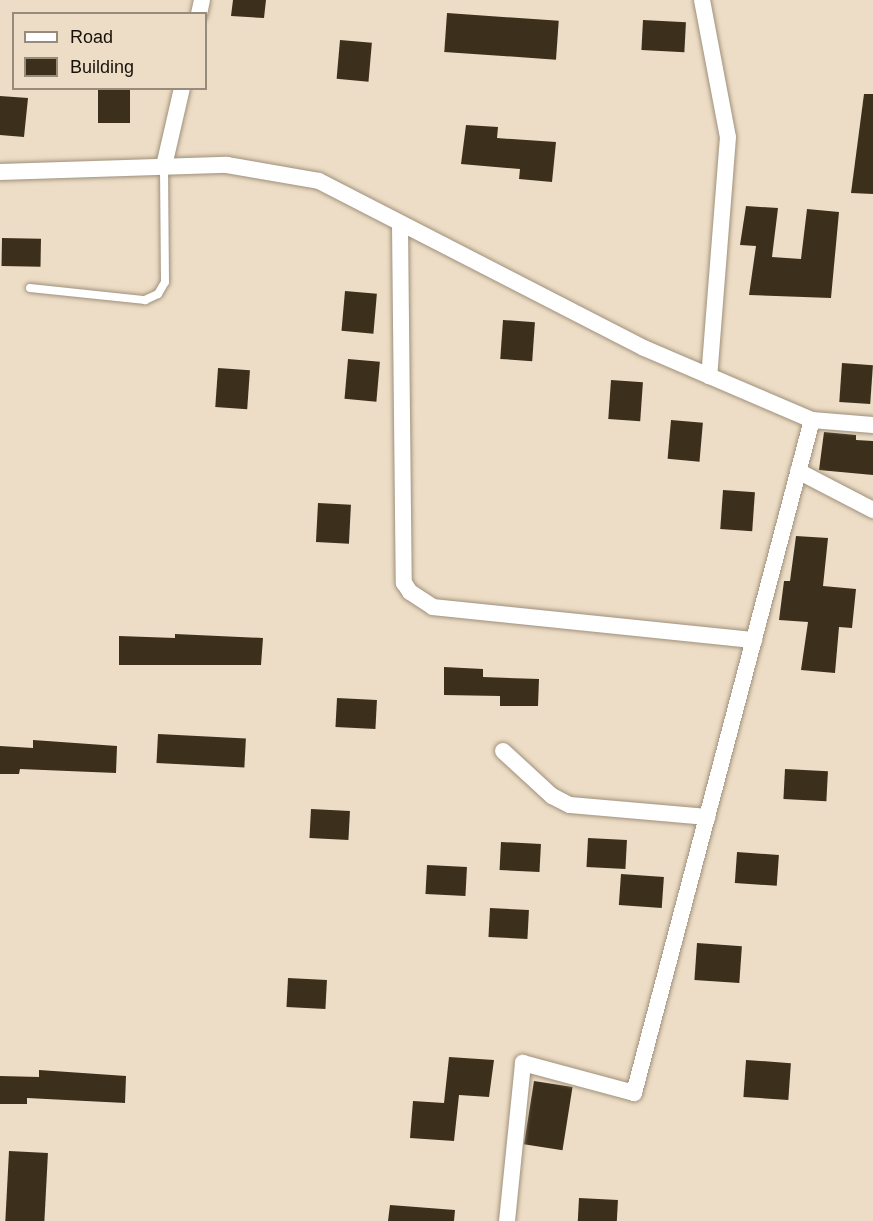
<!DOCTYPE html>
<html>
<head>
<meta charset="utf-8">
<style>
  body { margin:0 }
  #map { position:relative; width:873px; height:1221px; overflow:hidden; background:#edddc6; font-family:Helvetica,sans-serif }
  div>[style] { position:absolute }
  .building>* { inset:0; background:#3c301d; transform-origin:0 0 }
  .roads { filter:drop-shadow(0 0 2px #9f907b) drop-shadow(0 0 2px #9f907b) }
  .service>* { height:8px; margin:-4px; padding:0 4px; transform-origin:4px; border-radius:4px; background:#fff }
  .minor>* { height:16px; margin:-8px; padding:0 8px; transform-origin:8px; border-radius:8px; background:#fff }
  span { translate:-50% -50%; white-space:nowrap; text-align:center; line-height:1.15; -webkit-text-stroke:6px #edddc6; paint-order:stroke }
  .legend { position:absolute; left:12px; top:12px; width:195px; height:78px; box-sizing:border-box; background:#edddc6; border:2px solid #978b7a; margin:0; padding:8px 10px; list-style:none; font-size:18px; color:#171109 }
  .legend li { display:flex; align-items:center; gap:12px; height:30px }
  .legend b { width:30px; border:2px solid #978b7a }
</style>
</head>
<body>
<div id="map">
  <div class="building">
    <i style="clip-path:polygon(233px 0,266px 0,264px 18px,231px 16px)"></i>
    <i style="left:447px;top:13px;width:112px;height:39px;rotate:4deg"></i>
    <i style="left:643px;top:20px;width:43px;height:30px;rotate:3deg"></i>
    <i style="left:340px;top:40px;width:32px;height:39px;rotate:5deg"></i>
    <i style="left:98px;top:88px;width:32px;height:35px"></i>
    <i style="clip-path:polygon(864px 94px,873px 94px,873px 194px,851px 193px)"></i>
    <i style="clip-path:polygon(0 96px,28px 98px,24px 137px,0 135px)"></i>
    <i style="clip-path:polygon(466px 125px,498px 127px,497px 138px,556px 142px,552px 182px,519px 179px,520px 169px,461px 164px)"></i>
    <i style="clip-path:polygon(746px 206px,778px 208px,772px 257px,801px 259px,807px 209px,839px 212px,831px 298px,749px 295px,756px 246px,740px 245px)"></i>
    <i style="left:2px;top:238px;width:39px;height:28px;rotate:1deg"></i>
    <i style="left:345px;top:291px;width:32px;height:40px;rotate:5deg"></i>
    <i style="left:503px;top:320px;width:32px;height:39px;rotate:4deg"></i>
    <i style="left:348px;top:359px;width:32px;height:40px;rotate:5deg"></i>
    <i style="left:842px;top:363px;width:31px;height:39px;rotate:4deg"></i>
    <i style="left:218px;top:368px;width:32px;height:39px;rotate:4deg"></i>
    <i style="left:611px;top:380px;width:32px;height:39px;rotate:4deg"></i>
    <i style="left:671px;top:420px;width:32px;height:39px;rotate:5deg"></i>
    <i style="clip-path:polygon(824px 432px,856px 435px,856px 440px,873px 441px,873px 475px,819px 470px)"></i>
    <i style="left:723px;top:490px;width:32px;height:39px;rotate:4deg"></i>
    <i style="left:318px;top:503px;width:33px;height:39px;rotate:3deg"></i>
    <i style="clip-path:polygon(796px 536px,828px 538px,823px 586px,856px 589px,852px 628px,839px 627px,835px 673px,801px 670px,808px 622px,779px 620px,784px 581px,790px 581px)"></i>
    <i style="clip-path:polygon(175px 634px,263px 638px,261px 665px,119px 665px,119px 636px,175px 638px)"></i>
    <i style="clip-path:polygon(444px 667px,483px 669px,483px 677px,539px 679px,538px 706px,500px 706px,500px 696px,444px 695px)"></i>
    <i style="left:337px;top:698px;width:40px;height:29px;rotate:3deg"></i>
    <i style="left:158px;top:734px;width:88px;height:29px;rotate:3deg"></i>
    <i style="clip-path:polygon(33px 740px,117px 746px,116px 773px,20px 769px,19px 774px,0 774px,0 746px,33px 748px)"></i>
    <i style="left:785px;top:769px;width:43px;height:30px;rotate:3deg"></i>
    <i style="left:311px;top:809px;width:39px;height:29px;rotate:3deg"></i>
    <i style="left:588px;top:838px;width:39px;height:29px;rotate:3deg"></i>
    <i style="left:501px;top:842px;width:40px;height:28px;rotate:3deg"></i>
    <i style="left:737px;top:852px;width:42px;height:31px;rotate:4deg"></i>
    <i style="left:427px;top:865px;width:40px;height:29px;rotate:3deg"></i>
    <i style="left:621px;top:874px;width:43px;height:31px;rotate:4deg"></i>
    <i style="left:490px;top:908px;width:39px;height:29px;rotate:3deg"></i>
    <i style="left:697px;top:943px;width:45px;height:37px;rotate:4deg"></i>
    <i style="left:288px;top:978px;width:39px;height:29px;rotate:3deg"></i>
    <i style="clip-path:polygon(449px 1057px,494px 1060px,489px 1097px,459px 1095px,454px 1141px,410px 1138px,413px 1101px,444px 1103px)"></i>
    <i style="left:746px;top:1060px;width:45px;height:37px;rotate:4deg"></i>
    <i style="clip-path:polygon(39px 1070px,126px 1076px,125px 1103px,27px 1098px,27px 1104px,0 1104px,0 1076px,39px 1077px)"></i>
    <i style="left:534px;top:1081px;width:39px;height:64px;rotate:9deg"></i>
    <i style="left:9px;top:1151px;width:39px;height:70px;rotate:3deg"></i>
    <i style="left:579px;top:1198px;width:39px;height:23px;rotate:3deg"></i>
    <i style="clip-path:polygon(390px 1205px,455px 1210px,454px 1221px,388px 1221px)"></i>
  </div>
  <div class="roads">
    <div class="service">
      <i style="left:30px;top:288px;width:116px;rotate:6deg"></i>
      <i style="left:145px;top:300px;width:14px;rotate:-25deg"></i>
      <i style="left:158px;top:294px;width:14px;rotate:-60deg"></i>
      <i style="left:165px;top:282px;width:116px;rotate:-90.5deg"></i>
    </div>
    <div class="minor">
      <i style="left:702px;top:0;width:139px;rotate:79.3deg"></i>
      <i style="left:728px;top:137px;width:240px;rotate:94.5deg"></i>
      <i style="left:199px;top:14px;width:14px;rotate:-78deg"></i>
      <i style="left:164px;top:166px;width:80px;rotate:-77deg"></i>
      <i style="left:0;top:172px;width:227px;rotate:-1.8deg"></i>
      <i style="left:227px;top:165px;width:93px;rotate:9.9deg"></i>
      <i style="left:319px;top:181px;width:365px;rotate:27.2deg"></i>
      <i style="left:644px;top:348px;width:183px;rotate:23.2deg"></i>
      <i style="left:812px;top:420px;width:61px;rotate:4.7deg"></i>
      <i style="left:400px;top:225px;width:358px;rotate:89.4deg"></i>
      <i style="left:404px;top:583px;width:11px;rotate:56deg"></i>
      <i style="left:410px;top:592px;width:27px;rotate:33deg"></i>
      <i style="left:433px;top:607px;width:323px;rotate:5.9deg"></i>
      <i style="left:798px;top:471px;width:85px;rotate:27.5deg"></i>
      <i style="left:503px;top:751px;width:67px;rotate:42.6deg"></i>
      <i style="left:552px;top:796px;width:20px;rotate:27deg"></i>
      <i style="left:570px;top:805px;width:138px;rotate:5deg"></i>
      <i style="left:507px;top:1221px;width:159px;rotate:-84.2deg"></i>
      <i style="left:523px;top:1063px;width:115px;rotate:15.1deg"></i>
      <i style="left:634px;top:1093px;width:696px;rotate:-75.19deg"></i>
    </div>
  </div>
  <ul class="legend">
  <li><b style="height:8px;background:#fff"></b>Road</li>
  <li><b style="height:16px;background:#3c301d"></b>Building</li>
  </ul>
</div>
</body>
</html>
